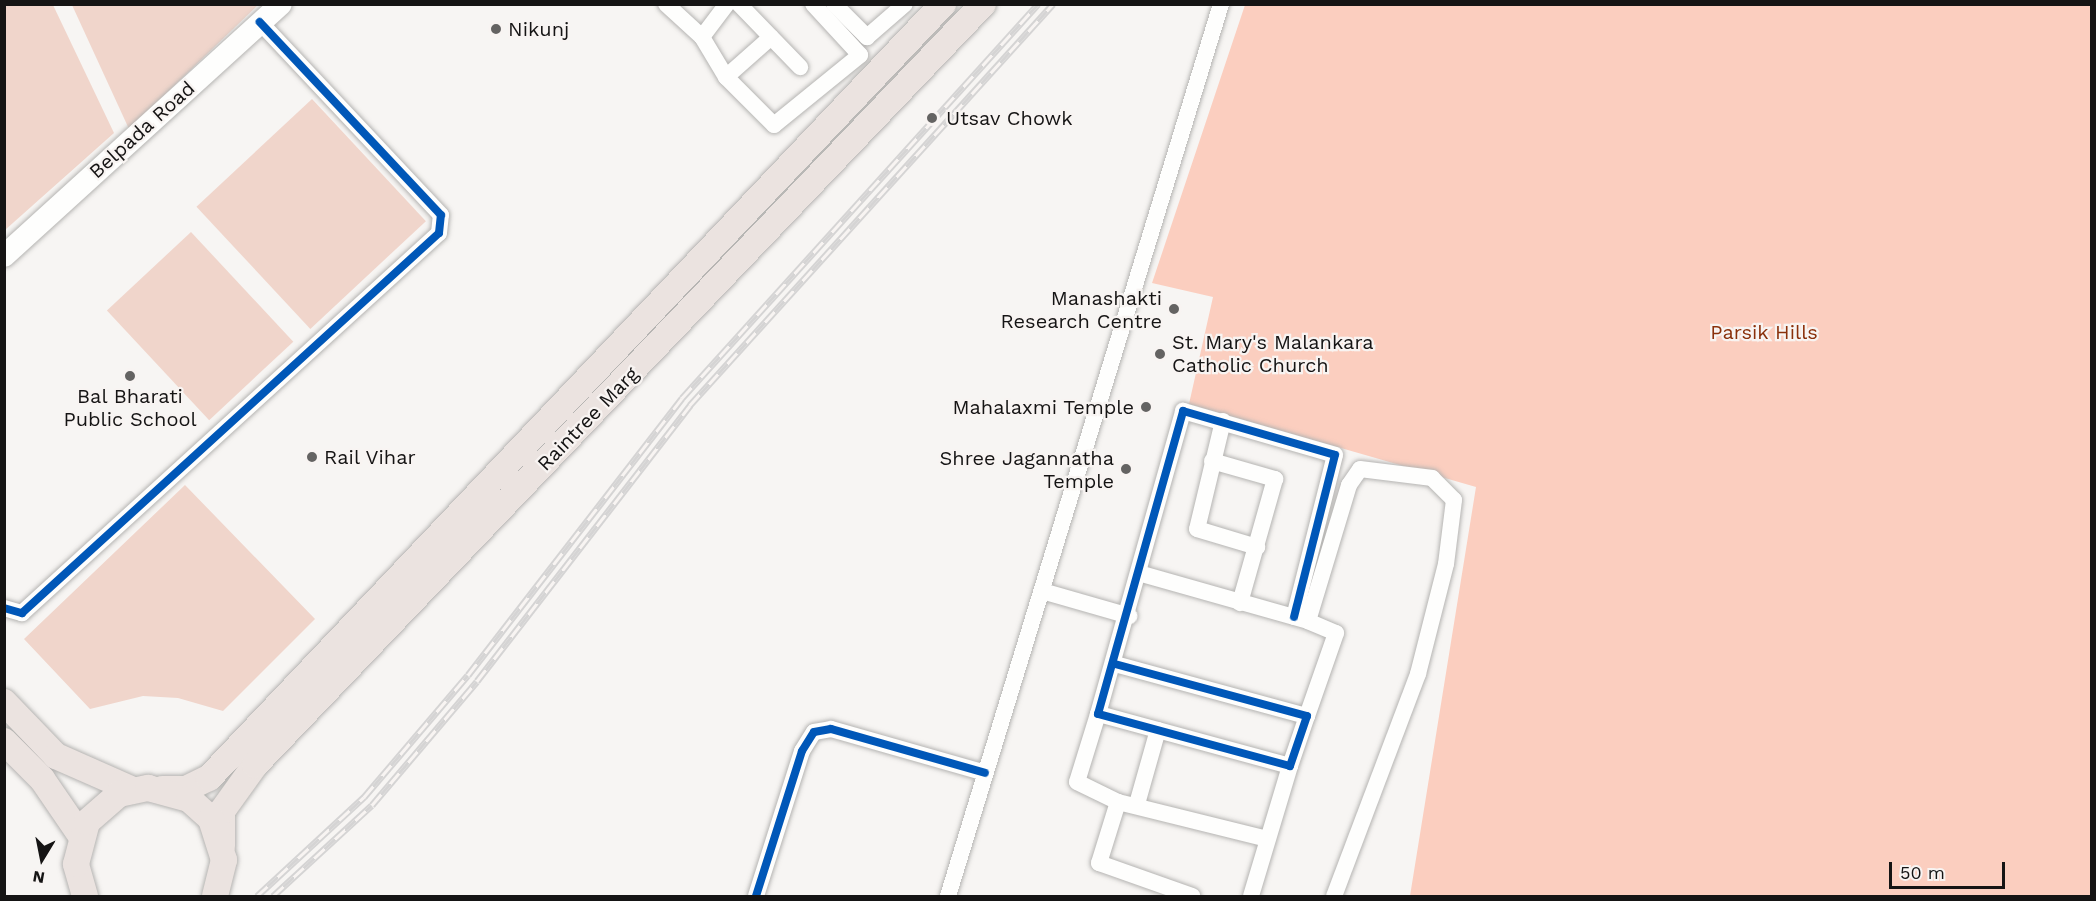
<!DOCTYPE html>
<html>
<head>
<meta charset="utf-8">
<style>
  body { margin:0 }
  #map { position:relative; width:2096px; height:901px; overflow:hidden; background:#f7f5f3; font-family:"Work Sans",sans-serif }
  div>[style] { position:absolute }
  .green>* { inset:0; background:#f0d5cb; transform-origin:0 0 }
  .forest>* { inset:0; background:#fbcebf }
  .roads { filter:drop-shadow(0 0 2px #b5b4b2) drop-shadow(0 0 2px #b5b4b2) }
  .street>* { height:16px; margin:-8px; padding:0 8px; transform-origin:8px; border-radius:8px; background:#fefefd }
  .secondary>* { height:22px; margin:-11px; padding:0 11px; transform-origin:11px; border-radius:11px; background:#fefefd }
  .primary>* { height:26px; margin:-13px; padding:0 13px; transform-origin:13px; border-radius:13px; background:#ebe3e0 }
  .rail>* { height:7px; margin-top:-3.5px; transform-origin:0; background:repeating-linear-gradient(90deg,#f8f4f2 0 14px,#d5d4d4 0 28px); box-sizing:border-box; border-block:2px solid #d5d4d4 }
  .cycleway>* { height:8px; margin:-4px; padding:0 4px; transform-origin:4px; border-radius:4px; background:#0057b8 }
  .dots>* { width:16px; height:16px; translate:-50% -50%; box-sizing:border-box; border:3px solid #f8f4f2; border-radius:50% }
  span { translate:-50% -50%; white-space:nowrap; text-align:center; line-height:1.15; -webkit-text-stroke:4.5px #f8f4f2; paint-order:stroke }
  .poi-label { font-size:20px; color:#151414 }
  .left { translate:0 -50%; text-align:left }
  .right { translate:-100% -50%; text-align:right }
  .street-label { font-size:20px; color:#151414 }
  .park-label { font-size:20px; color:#8a300a }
  .frame { position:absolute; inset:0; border:6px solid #151414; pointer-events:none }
  .north { position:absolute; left:12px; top:829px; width:60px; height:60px; -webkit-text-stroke:4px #f8f4f2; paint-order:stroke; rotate:190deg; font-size:16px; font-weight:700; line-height:24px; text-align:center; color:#151414 }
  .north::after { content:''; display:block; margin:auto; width:21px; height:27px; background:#151414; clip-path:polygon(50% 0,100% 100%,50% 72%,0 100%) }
  .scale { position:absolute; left:1889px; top:862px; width:116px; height:27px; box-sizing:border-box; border:3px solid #151414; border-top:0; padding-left:8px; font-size:18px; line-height:21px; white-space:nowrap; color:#151414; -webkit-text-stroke:4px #f8f4f2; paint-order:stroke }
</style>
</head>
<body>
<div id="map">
  <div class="green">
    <i style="clip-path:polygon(5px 4px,53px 5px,114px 133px,5px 230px)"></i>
    <i style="clip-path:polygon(259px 4px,129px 129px,72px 5px)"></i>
    <i style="left:312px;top:99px;width:167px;height:158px;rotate:47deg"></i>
    <i style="left:191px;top:232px;width:150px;height:115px;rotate:47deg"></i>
    <i style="clip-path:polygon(185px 485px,315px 619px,223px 711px,178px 698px,143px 696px,90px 709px,24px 639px)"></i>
  </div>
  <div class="forest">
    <i style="clip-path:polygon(1245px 5px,2091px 5px,2091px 896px,1410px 896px,1476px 487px,1189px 404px,1213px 297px,1152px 283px)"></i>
  </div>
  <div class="roads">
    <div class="street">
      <i style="left:666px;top:4px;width:49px;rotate:42.5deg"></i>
      <i style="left:702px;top:37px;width:47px;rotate:59deg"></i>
      <i style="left:726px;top:77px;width:68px;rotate:45deg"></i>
      <i style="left:774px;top:125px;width:111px;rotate:-39.1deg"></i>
      <i style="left:860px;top:55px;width:69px;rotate:-132.7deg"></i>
      <i style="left:739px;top:4px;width:88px;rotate:45.9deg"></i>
      <i style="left:834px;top:4px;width:47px;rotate:45deg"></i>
      <i style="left:867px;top:37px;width:50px;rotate:-41deg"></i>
      <i style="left:702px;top:37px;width:41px;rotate:-52.9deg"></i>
      <i style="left:726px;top:77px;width:60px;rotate:-41.6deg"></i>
      <i style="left:1223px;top:421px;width:111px;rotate:103.5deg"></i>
      <i style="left:1197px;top:529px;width:63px;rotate:16.7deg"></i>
      <i style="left:1212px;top:461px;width:66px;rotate:15.9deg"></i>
      <i style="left:1275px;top:479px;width:129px;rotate:105.8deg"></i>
      <i style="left:1142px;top:574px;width:173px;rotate:15.8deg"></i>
      <i style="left:1308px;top:621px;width:142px;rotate:-73.2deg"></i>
      <i style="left:1349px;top:485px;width:19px;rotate:-55deg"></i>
      <i style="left:1360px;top:469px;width:73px;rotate:7.1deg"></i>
      <i style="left:1432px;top:478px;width:31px;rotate:45deg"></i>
      <i style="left:1454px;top:500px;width:64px;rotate:97.1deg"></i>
      <i style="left:1446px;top:564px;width:114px;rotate:104.3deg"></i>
      <i style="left:1418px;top:674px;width:237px;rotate:110.7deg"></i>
      <i style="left:1042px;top:591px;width:91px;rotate:16deg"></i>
      <i style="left:4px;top:608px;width:19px;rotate:16deg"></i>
      <i style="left:22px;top:613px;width:564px;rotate:-42.34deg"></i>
      <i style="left:439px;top:233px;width:18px;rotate:-84deg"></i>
      <i style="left:441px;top:215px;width:265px;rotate:-133.2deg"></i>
      <i style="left:1115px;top:664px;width:199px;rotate:15.2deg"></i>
      <i style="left:1307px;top:716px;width:53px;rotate:108.8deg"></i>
      <i style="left:1290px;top:766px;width:199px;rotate:-164.8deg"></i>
      <i style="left:1098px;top:714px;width:315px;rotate:-74.3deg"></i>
      <i style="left:1183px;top:411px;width:158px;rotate:16.1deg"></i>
      <i style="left:1335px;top:455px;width:167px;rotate:104.2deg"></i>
      <i style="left:1098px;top:714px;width:71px;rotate:107.2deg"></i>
      <i style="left:1077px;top:782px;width:46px;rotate:26deg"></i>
      <i style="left:1118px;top:802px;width:154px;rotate:13.9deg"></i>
      <i style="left:1307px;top:716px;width:88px;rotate:-70.7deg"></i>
      <i style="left:1336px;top:633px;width:30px;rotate:-157deg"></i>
      <i style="left:1118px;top:802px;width:64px;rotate:107.3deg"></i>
      <i style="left:1099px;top:863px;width:99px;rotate:19.5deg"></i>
      <i style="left:1137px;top:804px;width:77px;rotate:-74.2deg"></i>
      <i style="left:756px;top:896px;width:152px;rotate:-72.4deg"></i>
      <i style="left:802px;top:751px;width:22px;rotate:-58deg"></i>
      <i style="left:814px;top:732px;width:17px;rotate:-10deg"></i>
      <i style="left:831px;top:729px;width:160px;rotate:15.9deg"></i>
      <i style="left:948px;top:896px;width:933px;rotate:-72.98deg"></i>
      <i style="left:1251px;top:896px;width:136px;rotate:-73.3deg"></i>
    </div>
    <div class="secondary">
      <i style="left:4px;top:256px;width:374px;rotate:-42.3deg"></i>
    </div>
    <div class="primary">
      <i style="left:4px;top:702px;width:75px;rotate:46.1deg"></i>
      <i style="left:56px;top:756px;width:84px;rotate:23.8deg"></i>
      <i style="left:4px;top:741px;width:54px;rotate:45deg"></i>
      <i style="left:42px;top:779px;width:69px;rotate:55.6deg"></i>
      <i style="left:162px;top:789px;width:24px"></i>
      <i style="left:186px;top:789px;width:25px;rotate:-26deg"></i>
      <i style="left:209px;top:778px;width:1067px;rotate:-46.52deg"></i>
      <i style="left:222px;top:846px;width:35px;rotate:-90deg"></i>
      <i style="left:222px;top:811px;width:57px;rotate:-54.3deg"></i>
      <i style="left:255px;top:765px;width:1053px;rotate:-46.27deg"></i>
      <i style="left:85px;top:896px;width:33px;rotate:-106deg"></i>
      <i style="left:76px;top:864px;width:43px;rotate:-75.3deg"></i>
      <i style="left:87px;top:822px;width:43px;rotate:-41.2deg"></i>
      <i style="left:119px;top:794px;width:30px;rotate:-12deg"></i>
      <i style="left:148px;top:788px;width:42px;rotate:15deg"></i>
      <i style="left:189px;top:799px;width:30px;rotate:42deg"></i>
      <i style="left:211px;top:819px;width:43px;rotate:72.4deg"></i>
      <i style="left:224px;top:860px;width:37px;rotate:104deg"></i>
    </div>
  </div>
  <div class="rail">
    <i style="left:257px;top:896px;width:146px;rotate:-42.8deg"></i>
    <i style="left:364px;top:797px;width:160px;rotate:-49.6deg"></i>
    <i style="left:468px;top:675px;width:350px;rotate:-52.3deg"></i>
    <i style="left:682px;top:398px;width:531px;rotate:-47.9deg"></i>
    <i style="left:273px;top:896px;width:134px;rotate:-42.6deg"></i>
    <i style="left:372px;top:805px;width:162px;rotate:-49.7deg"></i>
    <i style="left:477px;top:681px;width:349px;rotate:-52.3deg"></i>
    <i style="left:690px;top:405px;width:541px;rotate:-47.85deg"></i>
  </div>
  <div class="cycleway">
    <i style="left:4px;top:608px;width:19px;rotate:16deg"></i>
    <i style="left:22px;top:613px;width:564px;rotate:-42.34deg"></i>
    <i style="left:439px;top:233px;width:18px;rotate:-84deg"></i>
    <i style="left:441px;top:215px;width:265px;rotate:-133.2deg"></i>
    <i style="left:1115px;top:664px;width:199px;rotate:15.2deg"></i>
    <i style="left:1307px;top:716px;width:53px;rotate:108.8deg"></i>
    <i style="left:1290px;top:766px;width:199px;rotate:-164.8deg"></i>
    <i style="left:1098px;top:714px;width:315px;rotate:-74.3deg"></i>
    <i style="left:1183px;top:411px;width:158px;rotate:16.1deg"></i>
    <i style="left:1335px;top:455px;width:167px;rotate:104.2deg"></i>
    <i style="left:756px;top:896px;width:152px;rotate:-72.4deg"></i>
    <i style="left:802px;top:751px;width:22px;rotate:-58deg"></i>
    <i style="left:814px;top:732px;width:17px;rotate:-10deg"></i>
    <i style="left:831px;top:729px;width:160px;rotate:15.9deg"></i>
  </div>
  <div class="dots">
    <i style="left:496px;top:29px;background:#646362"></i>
    <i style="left:932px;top:118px;background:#646362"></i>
    <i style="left:1174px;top:309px;background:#646362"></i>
    <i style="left:1160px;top:354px;background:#646362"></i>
    <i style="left:130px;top:376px;background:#646362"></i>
    <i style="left:1146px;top:407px;background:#646362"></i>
    <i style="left:312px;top:457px;background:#646362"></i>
    <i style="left:1126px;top:469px;background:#646362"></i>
  </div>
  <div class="poi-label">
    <span class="left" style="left:508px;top:29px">Nikunj</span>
    <span class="left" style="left:946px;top:118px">Utsav Chowk</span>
    <span class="right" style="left:1162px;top:310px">Manashakti<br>Research Centre</span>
    <span class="left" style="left:1172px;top:354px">St. Mary's Malankara<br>Catholic Church</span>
    <span style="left:130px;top:408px">Bal Bharati<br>Public School</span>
    <span class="right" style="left:1134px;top:407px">Mahalaxmi Temple</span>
    <span class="left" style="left:324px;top:457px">Rail Vihar</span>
    <span class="right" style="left:1114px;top:470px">Shree Jagannatha<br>Temple</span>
  </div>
  <div class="street-label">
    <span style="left:142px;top:130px;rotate:-42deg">Belpada Road</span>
    <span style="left:588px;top:419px;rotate:-46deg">Raintree Marg</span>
  </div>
  <div class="park-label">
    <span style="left:1764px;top:332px">Parsik Hills</span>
  </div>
  <div class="frame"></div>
  <div class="north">N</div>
  <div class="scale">50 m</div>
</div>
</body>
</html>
